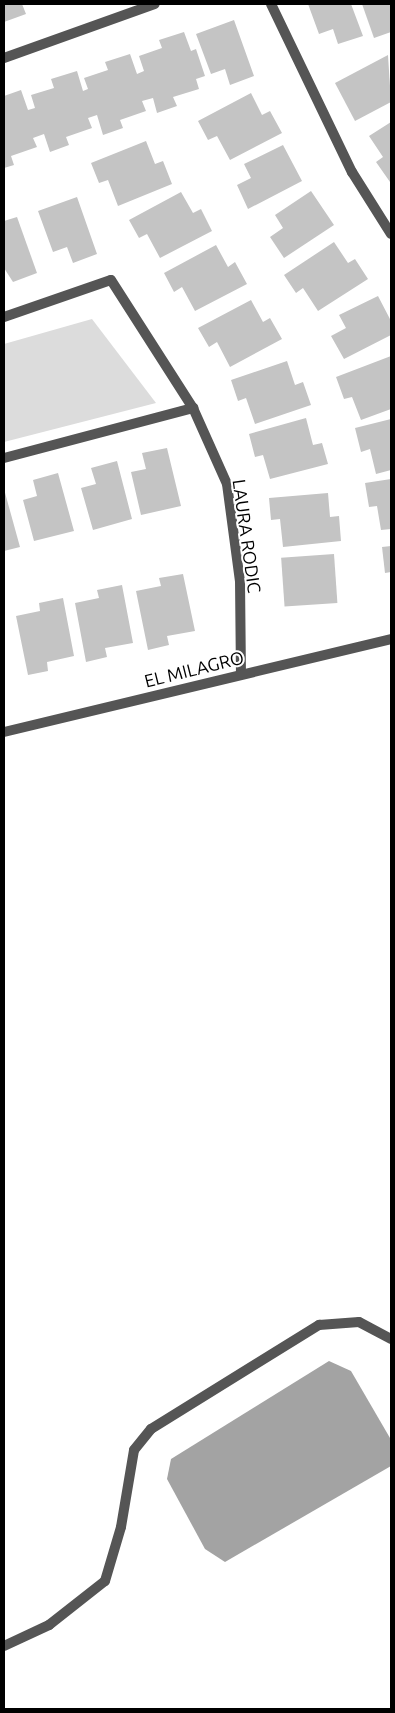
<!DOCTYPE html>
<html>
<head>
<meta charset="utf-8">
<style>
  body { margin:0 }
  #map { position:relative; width:395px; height:1713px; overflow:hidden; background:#fff; font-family:Ubuntu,sans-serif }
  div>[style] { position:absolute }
  .green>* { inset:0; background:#dcdcdc }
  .water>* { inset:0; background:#a3a3a3 }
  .building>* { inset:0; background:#c4c4c4; transform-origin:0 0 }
  .service>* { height:10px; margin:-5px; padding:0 5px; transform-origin:5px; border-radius:5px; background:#555 }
  .minor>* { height:10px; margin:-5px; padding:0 5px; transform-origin:5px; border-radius:5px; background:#555 }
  span { translate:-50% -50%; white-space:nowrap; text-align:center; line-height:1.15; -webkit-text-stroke:4px #fff; paint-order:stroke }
  .street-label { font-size:18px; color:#000 }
  .frame { position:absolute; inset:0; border:5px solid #000; pointer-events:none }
</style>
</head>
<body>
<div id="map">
  <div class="green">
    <i style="clip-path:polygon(92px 319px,156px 403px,4px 442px,4px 344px)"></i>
  </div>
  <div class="water">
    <i style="clip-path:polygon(329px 1361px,351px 1371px,390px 1438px,391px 1466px,225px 1562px,205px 1549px,167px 1479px,171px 1459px)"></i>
  </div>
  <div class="building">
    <i style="clip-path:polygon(4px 4px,22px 4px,26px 14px,4px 22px)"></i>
    <i style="clip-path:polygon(308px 4px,351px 4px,363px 36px,338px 44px,333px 29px,319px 34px)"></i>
    <i style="clip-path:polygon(362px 4px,391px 4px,391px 32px,374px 38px)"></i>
    <i style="clip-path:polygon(234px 20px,254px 76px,230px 85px,225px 69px,211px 74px,196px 34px)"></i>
    <i style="clip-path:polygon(184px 32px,191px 51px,196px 49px,205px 76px,196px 79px,199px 89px,173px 97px,177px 106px,157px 113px,153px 98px,142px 101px,146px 111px,120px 120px,123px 128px,103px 135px,97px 115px,88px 118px,92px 128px,66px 137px,69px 145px,50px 152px,44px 134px,33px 138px,37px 147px,11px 156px,14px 165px,4px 168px,4px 96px,21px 90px,28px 110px,35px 108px,31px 95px,54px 88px,51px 79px,77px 71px,83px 91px,88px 89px,84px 78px,108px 70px,105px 62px,130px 54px,137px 74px,144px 71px,139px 56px,162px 48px,159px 40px)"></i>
    <i style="clip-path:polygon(388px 55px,391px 102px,355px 121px,335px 83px)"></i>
    <i style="clip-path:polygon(251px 93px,262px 115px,270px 111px,282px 133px,230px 160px,217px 136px,208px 140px,198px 121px)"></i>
    <i style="clip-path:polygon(391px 122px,391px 181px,390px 182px,376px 162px,383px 157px,369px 136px)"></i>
    <i style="clip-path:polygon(146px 141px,155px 164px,163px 161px,172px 184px,118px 206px,108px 180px,99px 183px,91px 163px)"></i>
    <i style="clip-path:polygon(283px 145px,302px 181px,248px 209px,237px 185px,251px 178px,244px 164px)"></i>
    <i style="clip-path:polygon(311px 191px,334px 225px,284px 258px,270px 237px,283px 228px,275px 215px)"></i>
    <i style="clip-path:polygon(181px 192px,193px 213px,201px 209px,212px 231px,160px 258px,147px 234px,139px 238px,129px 220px)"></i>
    <i style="clip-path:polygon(77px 197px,97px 254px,73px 263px,67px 247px,53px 252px,38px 211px)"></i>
    <i style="clip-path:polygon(17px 217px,37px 273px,13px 282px,4px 268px,4px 221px)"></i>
    <i style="clip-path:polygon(334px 242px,348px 263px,355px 259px,368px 279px,318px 311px,303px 288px,296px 293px,284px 275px)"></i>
    <i style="clip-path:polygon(216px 245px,228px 267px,235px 262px,247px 284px,195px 311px,182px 287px,174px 292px,164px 273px)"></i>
    <i style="clip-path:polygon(378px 296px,391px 321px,391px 335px,344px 359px,331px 336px,346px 328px,339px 315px)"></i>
    <i style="clip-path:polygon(251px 300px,263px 322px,270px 318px,282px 339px,230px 367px,217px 342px,209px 347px,198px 328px)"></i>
    <i style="clip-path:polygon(391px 356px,391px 409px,361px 420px,352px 397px,344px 399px,336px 377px)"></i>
    <i style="clip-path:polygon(287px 361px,295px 385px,303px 382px,311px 405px,255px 424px,246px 398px,238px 401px,231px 380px)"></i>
    <i style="clip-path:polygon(306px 418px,313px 445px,322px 443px,328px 464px,270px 479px,263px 455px,255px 457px,249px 434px)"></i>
    <i style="clip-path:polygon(391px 419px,391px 470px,376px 474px,370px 449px,361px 452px,355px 428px)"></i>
    <i style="clip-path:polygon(167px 448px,181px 506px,141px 515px,131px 472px,146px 469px,142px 453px)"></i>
    <i style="clip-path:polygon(117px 461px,132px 519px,93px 530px,81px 488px,96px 484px,91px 468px)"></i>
    <i style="clip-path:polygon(58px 473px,74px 531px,34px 541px,23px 500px,37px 496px,33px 480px)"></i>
    <i style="clip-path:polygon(391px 479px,391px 529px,381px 530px,377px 506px,369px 507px,365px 483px)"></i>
    <i style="clip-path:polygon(4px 489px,20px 547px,4px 551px)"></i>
    <i style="clip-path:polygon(328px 493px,330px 517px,339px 516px,341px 541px,283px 547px,280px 519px,271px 520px,269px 498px)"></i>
    <i style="clip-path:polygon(391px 546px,391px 572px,385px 573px,382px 547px)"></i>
    <i style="left:334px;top:554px;width:49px;height:53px;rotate:86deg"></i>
    <i style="clip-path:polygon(183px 574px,195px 631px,167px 636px,169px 645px,148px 650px,136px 591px,161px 586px,159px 578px)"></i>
    <i style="clip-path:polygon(122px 585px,133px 643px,105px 648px,107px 657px,86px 662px,75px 603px,99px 598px,97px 590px)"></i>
    <i style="clip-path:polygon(63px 598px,74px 656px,47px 662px,48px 671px,28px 675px,16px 616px,40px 611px,39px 603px)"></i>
  </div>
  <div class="service">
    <i style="left:4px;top:1646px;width:50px;rotate:-25deg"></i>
    <i style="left:49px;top:1625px;width:71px;rotate:-38.2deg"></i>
    <i style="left:105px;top:1581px;width:56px;rotate:-73.5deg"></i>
    <i style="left:121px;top:1527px;width:78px;rotate:-80.4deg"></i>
    <i style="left:134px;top:1450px;width:27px;rotate:-51deg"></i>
    <i style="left:151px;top:1429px;width:198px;rotate:-31.8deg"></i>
    <i style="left:319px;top:1325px;width:40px;rotate:-4.3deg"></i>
    <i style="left:359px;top:1322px;width:36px;rotate:28deg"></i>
  </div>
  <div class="minor">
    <i style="left:271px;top:4px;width:187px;rotate:64.3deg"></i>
    <i style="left:352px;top:172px;width:73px;rotate:57.8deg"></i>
    <i style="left:4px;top:58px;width:160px;rotate:-19.7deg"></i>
    <i style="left:4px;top:317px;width:113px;rotate:-19.1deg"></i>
    <i style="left:111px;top:280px;width:152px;rotate:57.4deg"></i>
    <i style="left:193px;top:408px;width:83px;rotate:65.9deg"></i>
    <i style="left:227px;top:484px;width:98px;rotate:82.4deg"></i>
    <i style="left:240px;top:581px;width:93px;rotate:89.4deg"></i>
    <i style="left:4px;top:458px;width:196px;rotate:-14.8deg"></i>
    <i style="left:4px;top:732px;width:398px;rotate:-13.5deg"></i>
  </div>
  <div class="street-label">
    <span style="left:247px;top:536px;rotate:82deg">LAURA RODIC</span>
    <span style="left:194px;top:669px;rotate:-14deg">EL MILAGRO</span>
  </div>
  <div class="frame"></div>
</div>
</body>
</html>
